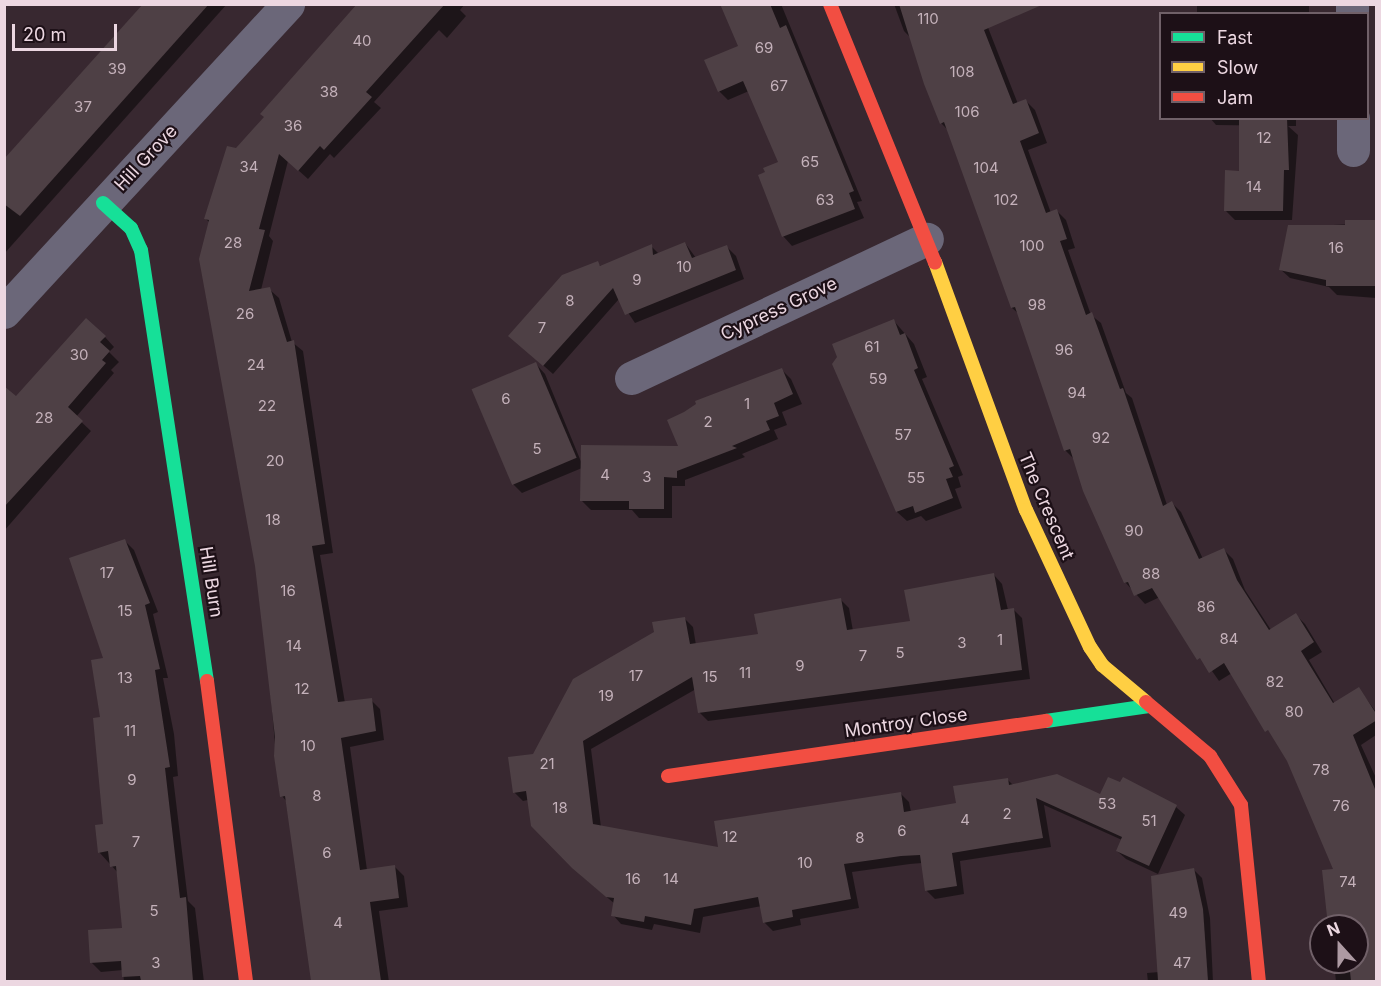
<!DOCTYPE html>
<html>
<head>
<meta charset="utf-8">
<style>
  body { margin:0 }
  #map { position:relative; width:1381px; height:986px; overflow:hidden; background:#382830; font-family:Inter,sans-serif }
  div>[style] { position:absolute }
  .shadow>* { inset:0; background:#0007; transform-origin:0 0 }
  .building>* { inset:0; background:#4e4045; transform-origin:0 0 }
  .street>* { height:33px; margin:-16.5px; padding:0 16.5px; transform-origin:16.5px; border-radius:16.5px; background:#6b6779 }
  .fast>* { height:14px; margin:-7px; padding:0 7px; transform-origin:7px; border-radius:7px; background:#16e098 }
  .slow>* { height:14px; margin:-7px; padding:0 7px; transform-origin:7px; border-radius:7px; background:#ffcf43 }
  .jam>* { height:14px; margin:-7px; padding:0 7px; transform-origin:7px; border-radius:7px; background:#f24e42 }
  span { translate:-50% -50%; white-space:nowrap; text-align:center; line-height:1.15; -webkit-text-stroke:4.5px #1d1017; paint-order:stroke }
  .number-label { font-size:15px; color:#c4b1ba }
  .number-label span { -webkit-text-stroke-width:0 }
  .street-label { font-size:18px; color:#ecd7e1 }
  .frame { position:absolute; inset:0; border:6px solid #ecd7e1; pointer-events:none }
  .legend { position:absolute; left:1159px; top:12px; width:210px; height:108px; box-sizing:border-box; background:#1d1017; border:2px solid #706068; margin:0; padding:8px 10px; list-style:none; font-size:18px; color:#ecd7e1 }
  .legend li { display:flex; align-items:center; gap:12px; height:30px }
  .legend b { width:30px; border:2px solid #706068 }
  .north { position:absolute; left:1309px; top:914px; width:60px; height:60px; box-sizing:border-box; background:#1d1017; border:2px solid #706068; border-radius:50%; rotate:339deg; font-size:16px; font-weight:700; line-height:24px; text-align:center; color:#ecd7e1 }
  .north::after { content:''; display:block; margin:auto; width:21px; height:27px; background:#ad9aa3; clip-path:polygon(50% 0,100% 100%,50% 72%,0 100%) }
  .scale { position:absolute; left:12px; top:24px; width:105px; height:27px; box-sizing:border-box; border:3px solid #ecd7e1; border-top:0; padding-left:8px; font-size:18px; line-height:21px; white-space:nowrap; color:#ecd7e1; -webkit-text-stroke:4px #1d1017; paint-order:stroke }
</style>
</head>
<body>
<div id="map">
  <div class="shadow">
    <i style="clip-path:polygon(145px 4px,227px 4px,4px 254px,4px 162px)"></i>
    <i style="clip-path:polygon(363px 4px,465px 4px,460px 10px,466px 16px,447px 38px,439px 30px,374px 102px,381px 108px,334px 158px,330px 154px,308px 179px,288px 161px,269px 236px,273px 241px,261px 290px,269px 289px,279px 298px,292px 342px,303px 351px,333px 553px,320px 555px,345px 703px,371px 700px,380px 709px,384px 740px,350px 747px,367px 870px,394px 866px,404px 876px,408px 907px,379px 911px,389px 982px,313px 982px,287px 802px,282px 796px,276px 756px,265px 628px,210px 223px,206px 219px,236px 150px)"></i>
    <i style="clip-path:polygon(721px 4px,781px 4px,862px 201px,857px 202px,864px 218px,792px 246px,783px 236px,780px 163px,749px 91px,728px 100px,719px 91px,740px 47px)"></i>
    <i style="clip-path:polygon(894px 4px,958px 4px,987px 25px,1018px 104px,1026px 101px,1035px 110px,1047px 143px,1028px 150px,1051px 213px,1057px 211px,1066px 220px,1075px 248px,1068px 250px,1091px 315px,1101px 323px,1126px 393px,1132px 398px,1167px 505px,1172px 503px,1181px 512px,1203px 559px,1224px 550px,1233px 559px,1245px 590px,1271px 630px,1296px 615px,1305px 624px,1322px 652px,1309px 660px,1335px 704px,1359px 689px,1376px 712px,1376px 735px,1361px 745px,1376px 778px,1376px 982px,1336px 982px,1334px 962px,1357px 962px,1357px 926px,1330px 926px,1335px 870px,1288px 760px,1232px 673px,1219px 681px,1160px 597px,1145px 604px,1125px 582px,1075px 460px,1065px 450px,1020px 315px,1012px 308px,948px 130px,941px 123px,913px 40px,904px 31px)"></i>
    <i style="left:1197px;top:4px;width:112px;height:10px"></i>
    <i style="clip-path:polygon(1210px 118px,1296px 118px,1296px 126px,1288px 126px,1298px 135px,1292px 220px,1235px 220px,1226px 211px,1241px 172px,1241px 142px,1287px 126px,1216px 125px)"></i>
    <i style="clip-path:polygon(1376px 223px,1376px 298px,1337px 295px,1329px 287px,1290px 278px,1280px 269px,1290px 227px)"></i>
    <i style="clip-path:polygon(685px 243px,696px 258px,727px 247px,736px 256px,744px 279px,635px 323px,619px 299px,553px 374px,519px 344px,597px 263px,602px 267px,651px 246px,659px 254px)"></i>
    <i style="clip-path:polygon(894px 321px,914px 344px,927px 377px,922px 379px,963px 475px,958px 477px,961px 487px,955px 489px,962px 508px,926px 521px,921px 516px,907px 521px,897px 512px,833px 364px)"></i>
    <i style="clip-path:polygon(105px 337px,114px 347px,109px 352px,119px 362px,111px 370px,114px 373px,76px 417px,91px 431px,4px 531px,4px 406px)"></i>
    <i style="clip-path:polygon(536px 364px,545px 374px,582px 464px,680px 447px,782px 370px,791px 379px,802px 404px,782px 412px,787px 425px,774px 430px,778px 439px,742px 454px,745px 457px,685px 480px,685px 486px,672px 486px,672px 518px,639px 518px,632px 510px,591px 510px,582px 501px,582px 468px,522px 493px,513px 484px)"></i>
    <i style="clip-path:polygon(125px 541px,134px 550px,158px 612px,153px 614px,168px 678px,163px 678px,174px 734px,178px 776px,173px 777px,188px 901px,195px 908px,204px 982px,124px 982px,123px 970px,101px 972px,91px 962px,124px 929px,119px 874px,99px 852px,105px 825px,105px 659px)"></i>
    <i style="clip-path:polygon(994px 575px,1002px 584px,1008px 610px,1013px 609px,1022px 618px,1030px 679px,708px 721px,700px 713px,696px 689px,591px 749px,601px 827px,720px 848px,900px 793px,909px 802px,911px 812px,958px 804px,1007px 779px,1013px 785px,1176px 807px,1185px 815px,1158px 874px,1126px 859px,1117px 851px,1122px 840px,1044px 805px,1051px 847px,960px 861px,964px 894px,935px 899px,926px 890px,922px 863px,910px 864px,852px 872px,859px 908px,800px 919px,801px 925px,773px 931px,764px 922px,762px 906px,703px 917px,700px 933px,654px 924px,652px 930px,621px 924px,613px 915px,615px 904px,583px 877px,528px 800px,523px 801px,514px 792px,534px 755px,684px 618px,693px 627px,696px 645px,760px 635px,840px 599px,849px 608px,853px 631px,912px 623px)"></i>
    <i style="clip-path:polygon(1194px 870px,1202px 878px,1210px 918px,1213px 982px,1148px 982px,1147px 973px,1159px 972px)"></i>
  </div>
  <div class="building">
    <i style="clip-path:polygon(143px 4px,209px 4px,20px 216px,4px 204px,4px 159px)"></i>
    <i style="clip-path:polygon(357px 4px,445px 4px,366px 92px,372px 97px,324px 150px,320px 146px,298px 171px,279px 154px,259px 229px,265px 230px,249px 291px,270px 287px,287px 342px,294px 340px,325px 544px,312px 546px,338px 702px,372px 698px,376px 731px,341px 738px,360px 870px,395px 865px,399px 898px,370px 902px,381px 981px,311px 981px,285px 796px,280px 797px,274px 756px,275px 737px,255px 566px,199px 259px,209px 220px,204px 219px,227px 146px,236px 148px,264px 117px,260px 114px)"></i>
    <i style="clip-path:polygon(720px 4px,770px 4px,780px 28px,786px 25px,854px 191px,849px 193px,855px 209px,782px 237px,758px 175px,765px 172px,763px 168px,778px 162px,743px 81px,718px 92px,704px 60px,738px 46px)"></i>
    <i style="clip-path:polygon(899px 4px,1044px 4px,984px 30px,1013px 104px,1026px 99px,1039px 133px,1020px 141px,1046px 213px,1057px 209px,1067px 239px,1060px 241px,1086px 315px,1092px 312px,1120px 389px,1123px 388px,1163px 506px,1172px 501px,1199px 559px,1224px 548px,1237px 580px,1269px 630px,1296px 613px,1314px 642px,1301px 651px,1333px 703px,1359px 687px,1377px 715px,1377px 720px,1353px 735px,1377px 794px,1377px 981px,1351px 981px,1349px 962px,1357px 962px,1357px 926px,1328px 926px,1322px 870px,1333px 869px,1287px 761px,1268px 730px,1265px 732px,1224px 663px,1209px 673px,1200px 658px,1197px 660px,1152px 588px,1134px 596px,1128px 582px,1124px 583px,1083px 491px,1070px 449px,1064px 451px,1015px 307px,1011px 308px,944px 122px,940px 124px,924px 84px)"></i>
    <i style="clip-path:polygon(1239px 118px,1287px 118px,1289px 170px,1284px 170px,1283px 211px,1224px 211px,1225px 170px,1239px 171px)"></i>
    <i style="clip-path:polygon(1345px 220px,1377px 220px,1377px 286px,1326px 286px,1326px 280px,1279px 270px,1288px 225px,1345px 225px)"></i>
    <i style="clip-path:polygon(685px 242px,692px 258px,727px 245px,736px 270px,625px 315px,613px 288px,543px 366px,508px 336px,562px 275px,598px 261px,600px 266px,652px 244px,653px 255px)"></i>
    <i style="clip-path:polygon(86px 318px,106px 336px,100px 342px,110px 351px,102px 360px,106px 363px,68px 407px,83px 421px,4px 507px,4px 386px,16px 396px)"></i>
    <i style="clip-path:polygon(894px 319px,900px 335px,905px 333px,918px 368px,914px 370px,954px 466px,949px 468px,953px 477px,946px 479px,953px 498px,915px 513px,913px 506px,896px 512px,832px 364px,837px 357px,832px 344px)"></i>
    <i style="left:536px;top:362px;width:104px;height:70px;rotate:67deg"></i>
    <i style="clip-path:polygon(782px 368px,793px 394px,774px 403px,779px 416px,766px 421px,770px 430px,732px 446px,737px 448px,677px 471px,677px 478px,664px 477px,664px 509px,629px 509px,629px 501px,580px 501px,581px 445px,678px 446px,667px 420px,684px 412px,696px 404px,695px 401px)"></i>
    <i style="clip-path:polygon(125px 539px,150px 603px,145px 605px,160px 669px,155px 670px,170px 767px,165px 768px,180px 898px,186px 897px,193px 981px,141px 981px,140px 976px,122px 977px,121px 961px,90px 963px,88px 930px,122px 928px,116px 866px,110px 867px,108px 851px,98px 853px,95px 825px,103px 824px,93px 718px,100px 717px,91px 660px,103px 658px,69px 558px)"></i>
    <i style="clip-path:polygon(994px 573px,1001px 610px,1014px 608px,1022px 670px,698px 713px,692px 677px,583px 741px,593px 824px,718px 847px,714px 821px,901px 792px,904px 812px,956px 803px,953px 786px,1008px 778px,1009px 785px,1057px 774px,1100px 794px,1108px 777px,1120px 782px,1123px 777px,1177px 805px,1149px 866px,1116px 851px,1122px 837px,1036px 798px,1043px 838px,952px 853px,957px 886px,925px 891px,920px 855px,901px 856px,844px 864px,851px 899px,792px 910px,793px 917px,763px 923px,758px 897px,694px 909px,691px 925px,645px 916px,644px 922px,611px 916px,614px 898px,606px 897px,572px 868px,531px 826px,526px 791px,513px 793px,508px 757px,533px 754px,573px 679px,654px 632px,652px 622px,685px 617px,690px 644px,758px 634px,754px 614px,841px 598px,847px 630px,910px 621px,904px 590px)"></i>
    <i style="clip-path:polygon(1194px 868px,1203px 909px,1208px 981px,1158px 981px,1151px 876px)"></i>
  </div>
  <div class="street">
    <i style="left:1352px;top:4px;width:10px;rotate:90deg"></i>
    <i style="left:1353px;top:118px;width:32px;rotate:90deg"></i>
    <i style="left:4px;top:312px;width:419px;rotate:-47.3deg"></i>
    <i style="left:631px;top:378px;width:327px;rotate:-25.2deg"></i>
  </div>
  <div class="fast">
    <i style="left:103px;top:203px;width:38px;rotate:42deg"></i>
    <i style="left:131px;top:228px;width:24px;rotate:66deg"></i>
    <i style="left:141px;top:250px;width:436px;rotate:81.3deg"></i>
    <i style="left:1046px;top:721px;width:104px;rotate:-8.3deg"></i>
  </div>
  <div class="slow">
    <i style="left:935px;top:262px;width:264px;rotate:69.9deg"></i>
    <i style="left:1026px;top:510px;width:151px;rotate:65deg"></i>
    <i style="left:1090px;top:647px;width:22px;rotate:56deg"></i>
    <i style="left:1102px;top:665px;width:57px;rotate:40.1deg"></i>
  </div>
  <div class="jam">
    <i style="left:830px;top:4px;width:279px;rotate:67.9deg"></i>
    <i style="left:207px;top:681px;width:304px;rotate:82.6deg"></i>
    <i style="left:1146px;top:702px;width:84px;rotate:40.2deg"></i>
    <i style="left:1210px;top:756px;width:58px;rotate:57.7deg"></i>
    <i style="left:1241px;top:805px;width:178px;rotate:84.2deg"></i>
    <i style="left:668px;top:776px;width:382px;rotate:-8.3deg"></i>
  </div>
  <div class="number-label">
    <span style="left:928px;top:19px">110</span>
    <span style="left:362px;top:41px">40</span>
    <span style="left:764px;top:48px">69</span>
    <span style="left:117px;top:69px">39</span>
    <span style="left:962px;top:72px">108</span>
    <span style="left:779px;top:86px">67</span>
    <span style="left:329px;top:92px">38</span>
    <span style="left:83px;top:107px">37</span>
    <span style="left:967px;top:112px">106</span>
    <span style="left:293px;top:126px">36</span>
    <span style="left:1264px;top:138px">12</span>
    <span style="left:810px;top:162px">65</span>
    <span style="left:249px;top:167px">34</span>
    <span style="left:986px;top:168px">104</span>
    <span style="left:1254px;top:187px">14</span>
    <span style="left:825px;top:200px">63</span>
    <span style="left:1006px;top:200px">102</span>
    <span style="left:233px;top:243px">28</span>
    <span style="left:1032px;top:246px">100</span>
    <span style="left:1336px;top:248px">16</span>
    <span style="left:684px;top:267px">10</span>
    <span style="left:637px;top:280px">9</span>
    <span style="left:570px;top:301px">8</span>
    <span style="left:1037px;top:305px">98</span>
    <span style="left:245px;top:314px">26</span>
    <span style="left:542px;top:328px">7</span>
    <span style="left:872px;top:347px">61</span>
    <span style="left:1064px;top:350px">96</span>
    <span style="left:79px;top:355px">30</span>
    <span style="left:256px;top:365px">24</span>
    <span style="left:878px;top:379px">59</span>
    <span style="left:1077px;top:393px">94</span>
    <span style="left:506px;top:399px">6</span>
    <span style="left:747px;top:404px">1</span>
    <span style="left:267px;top:406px">22</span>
    <span style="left:44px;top:418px">28</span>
    <span style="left:708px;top:422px">2</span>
    <span style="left:903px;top:435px">57</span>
    <span style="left:1101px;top:438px">92</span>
    <span style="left:537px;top:449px">5</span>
    <span style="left:275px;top:461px">20</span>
    <span style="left:605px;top:475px">4</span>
    <span style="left:647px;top:477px">3</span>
    <span style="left:916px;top:478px">55</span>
    <span style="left:273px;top:520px">18</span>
    <span style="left:1134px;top:531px">90</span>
    <span style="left:107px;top:573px">17</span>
    <span style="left:1151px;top:574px">88</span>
    <span style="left:288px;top:591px">16</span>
    <span style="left:1206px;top:607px">86</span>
    <span style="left:125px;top:611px">15</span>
    <span style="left:1229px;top:639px">84</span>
    <span style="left:1000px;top:640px">1</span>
    <span style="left:962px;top:643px">3</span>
    <span style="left:294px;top:646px">14</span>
    <span style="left:900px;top:653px">5</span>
    <span style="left:863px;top:656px">7</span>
    <span style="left:800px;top:666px">9</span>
    <span style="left:745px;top:673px">11</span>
    <span style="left:636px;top:676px">17</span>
    <span style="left:710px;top:677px">15</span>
    <span style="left:125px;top:678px">13</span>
    <span style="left:1275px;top:682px">82</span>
    <span style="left:302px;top:689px">12</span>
    <span style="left:606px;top:696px">19</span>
    <span style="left:1294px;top:712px">80</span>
    <span style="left:130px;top:731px">11</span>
    <span style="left:308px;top:746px">10</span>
    <span style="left:547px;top:764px">21</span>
    <span style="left:1321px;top:770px">78</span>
    <span style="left:132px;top:780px">9</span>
    <span style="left:317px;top:796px">8</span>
    <span style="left:1107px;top:804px">53</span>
    <span style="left:1341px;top:806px">76</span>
    <span style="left:560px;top:808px">18</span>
    <span style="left:1007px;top:814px">2</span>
    <span style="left:965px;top:820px">4</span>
    <span style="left:1149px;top:821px">51</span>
    <span style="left:902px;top:831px">6</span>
    <span style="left:730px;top:837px">12</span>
    <span style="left:860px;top:838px">8</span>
    <span style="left:136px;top:842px">7</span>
    <span style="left:327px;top:853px">6</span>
    <span style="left:805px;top:863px">10</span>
    <span style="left:633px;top:879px">16</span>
    <span style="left:671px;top:879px">14</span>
    <span style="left:1348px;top:882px">74</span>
    <span style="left:154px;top:911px">5</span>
    <span style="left:1178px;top:913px">49</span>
    <span style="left:338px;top:923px">4</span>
    <span style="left:156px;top:963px">3</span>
    <span style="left:1182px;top:963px">47</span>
  </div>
  <div class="street-label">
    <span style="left:146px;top:158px;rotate:-47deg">Hill Grove</span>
    <span style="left:779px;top:309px;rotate:-25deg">Cypress Grove</span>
    <span style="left:1046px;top:506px;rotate:67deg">The Crescent</span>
    <span style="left:211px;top:582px;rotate:81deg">Hill Burn</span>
    <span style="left:906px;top:723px;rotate:-8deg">Montroy Close</span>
  </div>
  <div class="frame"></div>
  <ul class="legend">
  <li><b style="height:8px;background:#16e098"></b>Fast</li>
  <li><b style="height:8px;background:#ffcf43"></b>Slow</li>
  <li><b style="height:8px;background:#f24e42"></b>Jam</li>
  </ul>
  <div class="north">N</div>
  <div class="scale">20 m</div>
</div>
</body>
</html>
